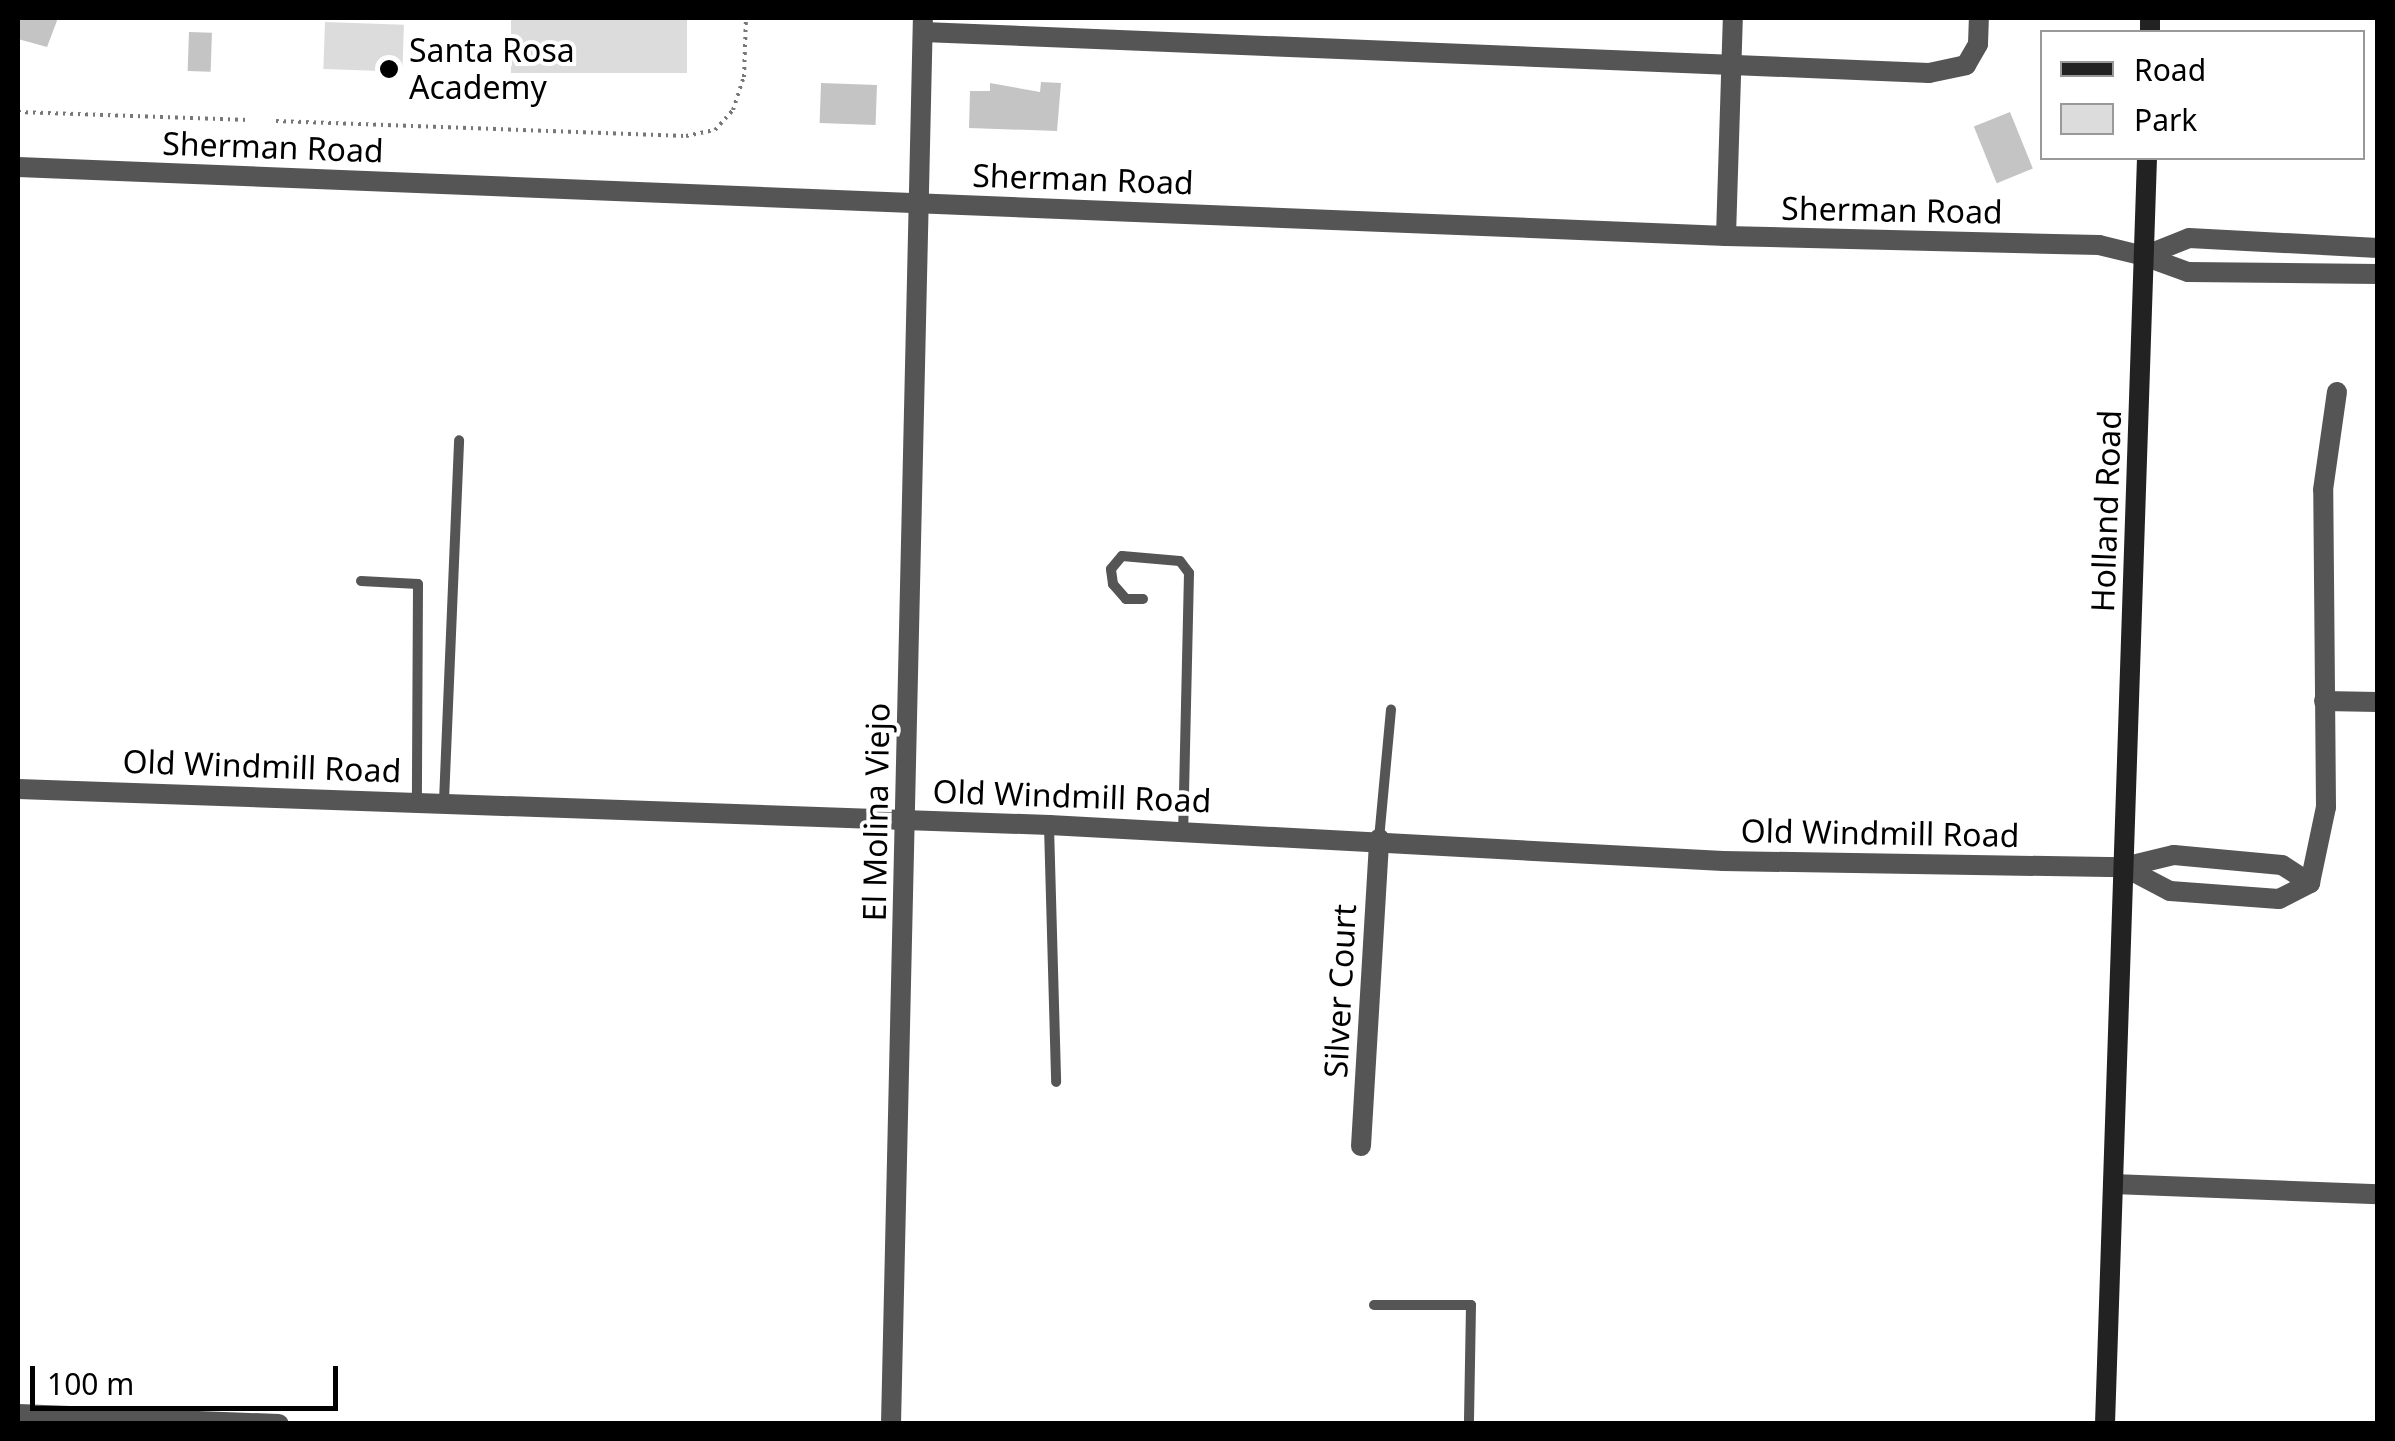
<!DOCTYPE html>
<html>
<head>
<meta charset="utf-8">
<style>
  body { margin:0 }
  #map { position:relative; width:2395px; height:1441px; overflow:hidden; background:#fff; font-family:"Noto Sans",sans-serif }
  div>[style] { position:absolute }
  .green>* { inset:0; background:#dcdcdc; transform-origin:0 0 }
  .building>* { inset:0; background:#c4c4c4; transform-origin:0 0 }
  .path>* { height:4px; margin-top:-2px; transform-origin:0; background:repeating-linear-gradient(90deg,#777 0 2.5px,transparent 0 7.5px) }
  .service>* { height:10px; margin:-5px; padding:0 5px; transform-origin:5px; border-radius:5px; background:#555 }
  .minor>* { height:20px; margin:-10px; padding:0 10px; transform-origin:10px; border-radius:10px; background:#555 }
  .tertiary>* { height:20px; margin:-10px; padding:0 10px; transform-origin:10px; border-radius:10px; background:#555 }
  .secondary>* { height:20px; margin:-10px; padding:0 10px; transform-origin:10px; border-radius:10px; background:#222 }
  .dots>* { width:28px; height:28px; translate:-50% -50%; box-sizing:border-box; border:5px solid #fff; border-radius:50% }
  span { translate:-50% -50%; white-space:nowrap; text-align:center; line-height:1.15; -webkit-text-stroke:8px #fff; paint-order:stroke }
  .poi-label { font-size:32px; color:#000 }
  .left { translate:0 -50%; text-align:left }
  .street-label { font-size:32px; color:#000 }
  .frame { position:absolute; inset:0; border:20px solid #000; pointer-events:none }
  .legend { position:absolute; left:2040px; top:30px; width:325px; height:130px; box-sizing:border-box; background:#fff; border:2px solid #999; margin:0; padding:12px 18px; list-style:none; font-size:30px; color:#000 }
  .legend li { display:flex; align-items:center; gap:20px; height:50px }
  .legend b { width:50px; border:2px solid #999 }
  .scale { position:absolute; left:30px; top:1366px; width:308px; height:45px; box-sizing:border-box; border:5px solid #000; border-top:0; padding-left:12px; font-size:30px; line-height:35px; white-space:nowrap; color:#000; -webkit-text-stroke:8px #fff; paint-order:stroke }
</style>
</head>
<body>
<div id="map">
  <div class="green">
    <i style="left:511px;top:18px;width:176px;height:55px"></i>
    <i style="left:325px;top:22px;width:79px;height:47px;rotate:2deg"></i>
  </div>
  <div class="building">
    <i style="clip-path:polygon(18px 18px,58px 18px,47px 47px,18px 39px)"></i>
    <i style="left:189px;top:32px;width:23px;height:39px;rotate:2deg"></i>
    <i style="clip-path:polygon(1041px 82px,1061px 83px,1057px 131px,969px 128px,970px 91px,990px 91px,990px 83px,1040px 92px)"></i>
    <i style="left:821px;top:83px;width:56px;height:40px;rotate:2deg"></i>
    <i style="left:2010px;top:112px;width:61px;height:39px;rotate:68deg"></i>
  </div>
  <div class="path">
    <i style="left:18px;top:112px;width:231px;rotate:2deg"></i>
    <i style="left:276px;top:121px;width:410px;rotate:2.1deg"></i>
    <i style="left:686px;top:136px;width:30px;rotate:-12deg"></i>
    <i style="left:715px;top:130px;width:27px;rotate:-48deg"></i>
    <i style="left:733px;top:110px;width:35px;rotate:-72deg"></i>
    <i style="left:744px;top:77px;width:59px;rotate:-88.1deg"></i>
  </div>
  <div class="service">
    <i style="left:361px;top:581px;width:57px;rotate:3deg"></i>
    <i style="left:418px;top:584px;width:217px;rotate:90.3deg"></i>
    <i style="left:1143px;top:599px;width:17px;rotate:180deg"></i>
    <i style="left:1126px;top:599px;width:20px;rotate:-131deg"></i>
    <i style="left:1113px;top:584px;width:15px;rotate:-98deg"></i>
    <i style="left:1111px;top:569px;width:17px;rotate:-50deg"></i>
    <i style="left:1122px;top:556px;width:58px;rotate:4.9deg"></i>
    <i style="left:1180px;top:561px;width:15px;rotate:53deg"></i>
    <i style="left:1189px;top:573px;width:258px;rotate:91.3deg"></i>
    <i style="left:444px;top:801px;width:361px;rotate:-87.6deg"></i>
    <i style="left:1049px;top:826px;width:256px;rotate:88.4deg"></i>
    <i style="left:1379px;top:839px;width:130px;rotate:-84.7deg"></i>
    <i style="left:1374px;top:1305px;width:97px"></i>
    <i style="left:1471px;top:1305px;width:119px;rotate:91deg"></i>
  </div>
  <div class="minor">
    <i style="left:923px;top:32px;width:1007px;rotate:2.33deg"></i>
    <i style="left:1929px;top:73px;width:38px;rotate:-12deg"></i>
    <i style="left:1966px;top:65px;width:24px;rotate:-60deg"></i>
    <i style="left:1978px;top:44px;width:26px;rotate:-88deg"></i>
    <i style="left:1726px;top:236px;width:218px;rotate:-88.2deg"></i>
    <i style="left:2144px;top:256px;width:48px;rotate:-21.8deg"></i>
    <i style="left:2189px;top:238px;width:189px;rotate:3deg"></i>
    <i style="left:2144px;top:256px;width:47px;rotate:20deg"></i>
    <i style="left:2188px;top:272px;width:190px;rotate:0.6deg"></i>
    <i style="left:2324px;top:701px;width:54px;rotate:1.1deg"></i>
    <i style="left:18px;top:789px;width:1032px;rotate:2deg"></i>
    <i style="left:1049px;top:825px;width:675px;rotate:3.06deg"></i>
    <i style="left:1723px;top:861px;width:401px;rotate:0.9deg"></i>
    <i style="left:2124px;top:867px;width:51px;rotate:-13.5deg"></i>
    <i style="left:2174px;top:855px;width:108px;rotate:5.3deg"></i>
    <i style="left:2282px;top:865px;width:33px;rotate:33deg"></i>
    <i style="left:2124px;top:867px;width:52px;rotate:27.6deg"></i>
    <i style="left:2170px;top:891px;width:109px;rotate:4.2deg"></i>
    <i style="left:2279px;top:899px;width:35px;rotate:-27deg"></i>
    <i style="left:2310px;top:883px;width:78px;rotate:-78.1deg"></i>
    <i style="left:2326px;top:807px;width:317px;rotate:-90.5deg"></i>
    <i style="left:2323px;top:490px;width:99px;rotate:-81.9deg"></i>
    <i style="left:1361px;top:1146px;width:308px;rotate:-86.6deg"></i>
    <i style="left:2113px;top:1184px;width:265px;rotate:2.2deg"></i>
    <i style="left:18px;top:1414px;width:261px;rotate:2.2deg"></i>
    <i style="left:891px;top:1424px;width:1406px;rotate:-88.7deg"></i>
  </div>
  <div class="tertiary">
    <i style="left:18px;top:167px;width:1709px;rotate:2.31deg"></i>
    <i style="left:1726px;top:236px;width:373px;rotate:1.4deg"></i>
    <i style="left:2099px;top:245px;width:46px;rotate:13.7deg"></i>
  </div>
  <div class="secondary">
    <i style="left:2150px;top:32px;width:14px;rotate:-90deg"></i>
    <i style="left:2105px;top:1424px;width:1267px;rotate:-88.1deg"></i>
  </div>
  <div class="dots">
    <i style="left:389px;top:69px;background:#000"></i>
  </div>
  <div class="poi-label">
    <span class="left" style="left:409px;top:69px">Santa Rosa<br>Academy</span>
  </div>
  <div class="street-label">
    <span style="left:273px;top:147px;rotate:2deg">Sherman Road</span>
    <span style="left:1083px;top:179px;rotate:2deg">Sherman Road</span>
    <span style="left:1892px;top:210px;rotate:1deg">Sherman Road</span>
    <span style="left:2106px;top:511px;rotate:-88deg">Holland Road</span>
    <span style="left:262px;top:766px;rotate:2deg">Old Windmill Road</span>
    <span style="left:1072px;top:796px;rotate:2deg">Old Windmill Road</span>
    <span style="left:876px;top:812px;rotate:-89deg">El Molina Viejo</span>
    <span style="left:1880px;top:833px;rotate:1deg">Old Windmill Road</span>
    <span style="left:1340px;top:991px;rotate:-87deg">Silver Court</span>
  </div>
  <div class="frame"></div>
  <ul class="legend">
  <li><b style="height:12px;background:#222"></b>Road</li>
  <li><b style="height:28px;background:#dcdcdc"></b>Park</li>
  </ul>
  <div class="scale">100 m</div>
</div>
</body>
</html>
